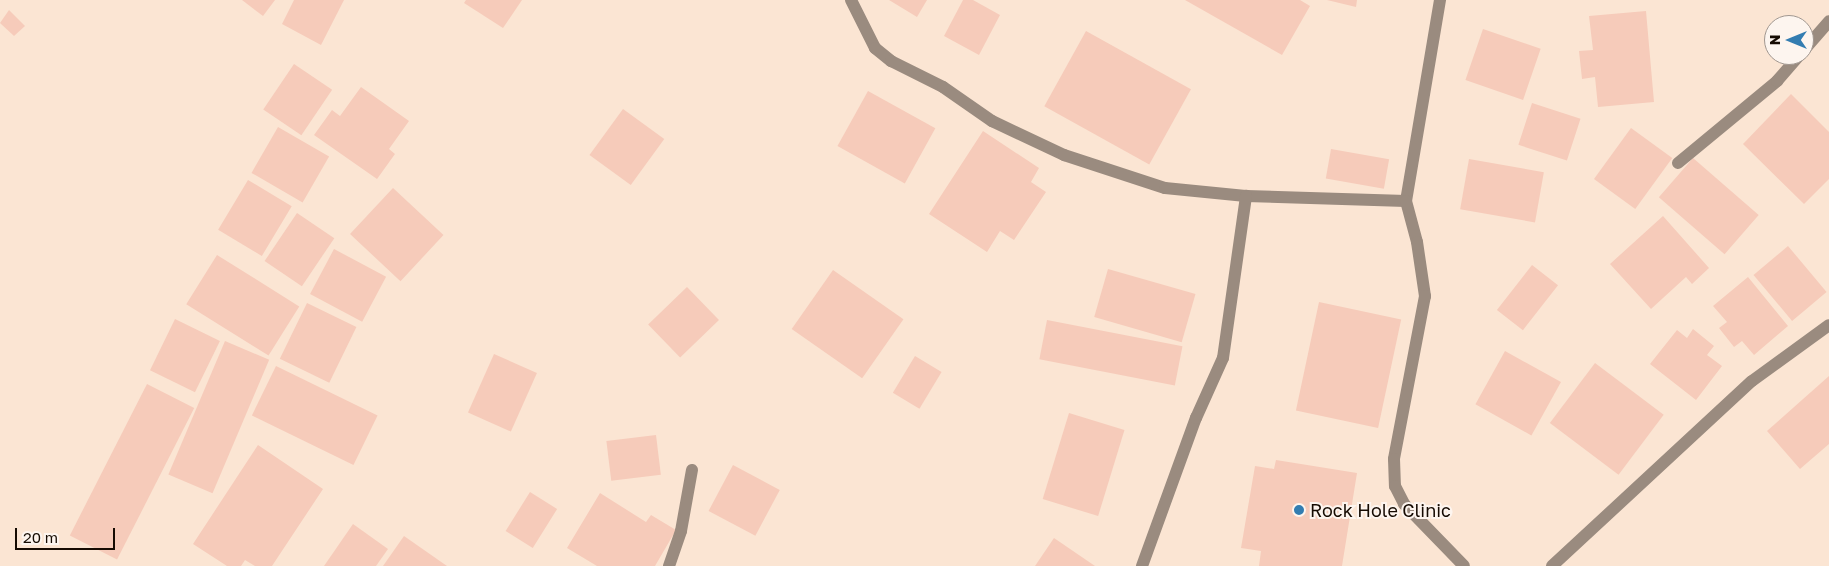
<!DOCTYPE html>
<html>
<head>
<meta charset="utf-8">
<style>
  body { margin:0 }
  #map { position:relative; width:1829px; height:566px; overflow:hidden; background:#fbe5d3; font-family:"Golos Text",sans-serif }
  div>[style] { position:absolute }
  .building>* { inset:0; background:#f6cbba; transform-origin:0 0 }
  .minor>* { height:12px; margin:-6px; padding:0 6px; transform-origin:6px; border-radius:6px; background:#9a8b7f }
  .dots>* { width:14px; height:14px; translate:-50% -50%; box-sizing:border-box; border:2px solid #fdf5ef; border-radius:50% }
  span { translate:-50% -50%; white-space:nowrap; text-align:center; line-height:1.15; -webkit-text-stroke:4px #fdf5ef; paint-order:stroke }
  .poi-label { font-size:18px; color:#160b02 }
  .left { translate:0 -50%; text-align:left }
  .north { position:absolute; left:1764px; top:15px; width:50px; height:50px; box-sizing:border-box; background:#fdf5ef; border:1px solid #a19790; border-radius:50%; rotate:270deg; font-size:14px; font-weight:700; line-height:20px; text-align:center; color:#160b02 }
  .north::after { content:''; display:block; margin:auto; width:18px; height:22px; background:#337db1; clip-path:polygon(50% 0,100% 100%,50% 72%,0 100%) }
  .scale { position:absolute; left:15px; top:528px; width:100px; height:22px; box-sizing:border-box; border:2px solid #160b02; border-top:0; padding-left:6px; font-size:15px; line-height:18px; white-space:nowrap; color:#160b02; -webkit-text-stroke:4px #fdf5ef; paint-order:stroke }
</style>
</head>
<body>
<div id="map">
  <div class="building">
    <i style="clip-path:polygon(242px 0,275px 0,263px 16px)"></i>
    <i style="clip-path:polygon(294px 0,344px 0,321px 45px,282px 24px)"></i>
    <i style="clip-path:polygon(466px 0,522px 0,503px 28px,464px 3px)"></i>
    <i style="clip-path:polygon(889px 0,927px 0,917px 17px)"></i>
    <i style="clip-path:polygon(963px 0,973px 0,1000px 15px,979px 55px,944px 36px)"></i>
    <i style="clip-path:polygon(1185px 0,1300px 0,1310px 6px,1282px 55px)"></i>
    <i style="clip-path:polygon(1327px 0,1357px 0,1356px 7px)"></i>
    <i style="clip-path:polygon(9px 10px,25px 26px,14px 36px,0 23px)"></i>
    <i style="clip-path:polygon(1646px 11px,1654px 102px,1598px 107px,1595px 77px,1582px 79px,1579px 51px,1593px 50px,1589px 16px)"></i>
    <i style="left:1483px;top:29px;width:61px;height:54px;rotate:19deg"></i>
    <i style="left:1086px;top:31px;width:120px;height:86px;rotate:29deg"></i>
    <i style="left:294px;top:64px;width:46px;height:55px;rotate:34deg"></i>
    <i style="clip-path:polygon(361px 87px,409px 121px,389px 149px,395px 154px,377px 179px,314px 135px,332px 110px,340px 116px)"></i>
    <i style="left:868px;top:91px;width:77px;height:63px;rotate:29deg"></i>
    <i style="clip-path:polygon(1791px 94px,1829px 132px,1829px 179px,1804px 204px,1743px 144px)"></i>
    <i style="left:1532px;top:103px;width:51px;height:44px;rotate:18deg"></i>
    <i style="left:623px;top:109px;width:51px;height:57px;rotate:36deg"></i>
    <i style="left:278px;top:127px;width:59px;height:53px;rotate:30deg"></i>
    <i style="left:1631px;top:128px;width:51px;height:63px;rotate:36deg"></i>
    <i style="clip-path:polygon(983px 131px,1039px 168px,1031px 182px,1046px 192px,1014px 240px,1000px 231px,987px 252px,929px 214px)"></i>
    <i style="left:1331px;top:149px;width:59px;height:30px;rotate:10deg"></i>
    <i style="left:1693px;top:158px;width:87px;height:52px;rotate:41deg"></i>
    <i style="left:1469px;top:159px;width:76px;height:51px;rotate:10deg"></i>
    <i style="left:248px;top:180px;width:51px;height:58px;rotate:31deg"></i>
    <i style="left:393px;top:188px;width:69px;height:63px;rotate:43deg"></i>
    <i style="left:297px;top:213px;width:45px;height:58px;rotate:34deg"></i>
    <i style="clip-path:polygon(1663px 216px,1709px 268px,1692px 284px,1686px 277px,1651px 309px,1610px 264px)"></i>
    <i style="left:1788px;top:246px;width:60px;height:45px;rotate:50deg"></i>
    <i style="left:334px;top:249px;width:59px;height:51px;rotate:28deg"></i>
    <i style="left:217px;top:255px;width:97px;height:58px;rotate:32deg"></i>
    <i style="left:1532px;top:265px;width:33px;height:57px;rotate:38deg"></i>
    <i style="left:1108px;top:269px;width:91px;height:50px;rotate:16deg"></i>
    <i style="left:833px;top:270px;width:86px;height:72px;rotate:35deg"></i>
    <i style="clip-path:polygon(1748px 277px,1788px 326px,1754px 355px,1742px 341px,1734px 347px,1719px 328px,1727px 322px,1713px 306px)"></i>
    <i style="left:687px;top:287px;width:46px;height:54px;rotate:46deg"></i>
    <i style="left:1319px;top:302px;width:84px;height:111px;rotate:12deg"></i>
    <i style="left:307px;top:303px;width:55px;height:62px;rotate:26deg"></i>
    <i style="left:175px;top:319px;width:50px;height:57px;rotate:26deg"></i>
    <i style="left:1047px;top:320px;width:138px;height:40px;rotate:11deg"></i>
    <i style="clip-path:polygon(1693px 329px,1714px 346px,1707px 355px,1722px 366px,1696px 400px,1650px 364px,1677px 330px,1687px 338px)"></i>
    <i style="left:225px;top:341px;width:48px;height:145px;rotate:23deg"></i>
    <i style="left:1505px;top:351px;width:64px;height:61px;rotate:29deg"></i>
    <i style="left:494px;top:354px;width:47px;height:64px;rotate:24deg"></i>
    <i style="left:915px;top:356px;width:31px;height:43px;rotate:31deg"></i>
    <i style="left:1595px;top:363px;width:86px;height:75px;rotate:37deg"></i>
    <i style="left:276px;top:366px;width:113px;height:55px;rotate:26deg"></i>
    <i style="clip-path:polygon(1829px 376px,1829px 444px,1800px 469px,1767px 431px)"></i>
    <i style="left:147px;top:384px;width:53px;height:170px;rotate:27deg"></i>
    <i style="left:1069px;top:413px;width:58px;height:90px;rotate:17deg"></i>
    <i style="left:656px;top:435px;width:40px;height:50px;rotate:83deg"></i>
    <i style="clip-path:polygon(258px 445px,323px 489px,272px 566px,255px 566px,245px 560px,241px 566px,227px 566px,193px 544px)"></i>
    <i style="clip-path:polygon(1276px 460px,1357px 473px,1342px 566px,1259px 566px,1261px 551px,1241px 548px,1255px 466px,1274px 469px)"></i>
    <i style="left:733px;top:465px;width:53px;height:52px;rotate:28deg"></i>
    <i style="left:530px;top:492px;width:32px;height:46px;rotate:32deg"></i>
    <i style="clip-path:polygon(600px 493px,646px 522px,651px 515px,676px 530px,655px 566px,597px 566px,567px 548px)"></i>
    <i style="clip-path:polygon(353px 524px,388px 549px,376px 566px,324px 566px)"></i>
    <i style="clip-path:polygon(404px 536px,447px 566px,383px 566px)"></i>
    <i style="clip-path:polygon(1054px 538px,1095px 566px,1035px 566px)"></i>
  </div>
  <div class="minor">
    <i style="left:851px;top:0;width:54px;rotate:63.4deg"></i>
    <i style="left:875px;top:48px;width:21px;rotate:39deg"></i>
    <i style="left:891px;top:61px;width:58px;rotate:26.6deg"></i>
    <i style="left:943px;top:87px;width:60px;rotate:34.8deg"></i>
    <i style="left:992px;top:121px;width:80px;rotate:25.3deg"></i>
    <i style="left:1064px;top:155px;width:106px;rotate:18.1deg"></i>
    <i style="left:1165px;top:188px;width:81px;rotate:5.6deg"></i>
    <i style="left:1246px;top:196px;width:160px;rotate:1.8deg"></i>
    <i style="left:1440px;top:0;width:204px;rotate:99.6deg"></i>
    <i style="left:1406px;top:201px;width:42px;rotate:75deg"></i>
    <i style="left:1417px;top:242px;width:55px;rotate:81.6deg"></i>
    <i style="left:1425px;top:296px;width:166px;rotate:100.8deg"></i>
    <i style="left:1394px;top:459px;width:27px;rotate:88deg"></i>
    <i style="left:1395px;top:486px;width:20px;rotate:63deg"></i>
    <i style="left:1404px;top:504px;width:86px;rotate:45.9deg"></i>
    <i style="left:1804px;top:50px;width:38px;rotate:-49deg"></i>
    <i style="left:1678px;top:163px;width:129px;rotate:-39.6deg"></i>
    <i style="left:1777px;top:81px;width:35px;rotate:-49deg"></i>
    <i style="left:669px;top:566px;width:37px;rotate:-71deg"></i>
    <i style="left:681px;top:531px;width:62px;rotate:-79.8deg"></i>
    <i style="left:1142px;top:566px;width:158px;rotate:-70deg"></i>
    <i style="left:1196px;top:418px;width:66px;rotate:-65.8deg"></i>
    <i style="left:1223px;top:358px;width:164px;rotate:-81.9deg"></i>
    <i style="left:1552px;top:566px;width:272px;rotate:-42.8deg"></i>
    <i style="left:1752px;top:381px;width:95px;rotate:-36deg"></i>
  </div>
  <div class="dots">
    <i style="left:1299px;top:510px;background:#337db1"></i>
  </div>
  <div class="poi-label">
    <span class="left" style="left:1310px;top:510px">Rock Hole Clinic</span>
  </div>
  <div class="north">N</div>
  <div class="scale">20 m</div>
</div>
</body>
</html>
